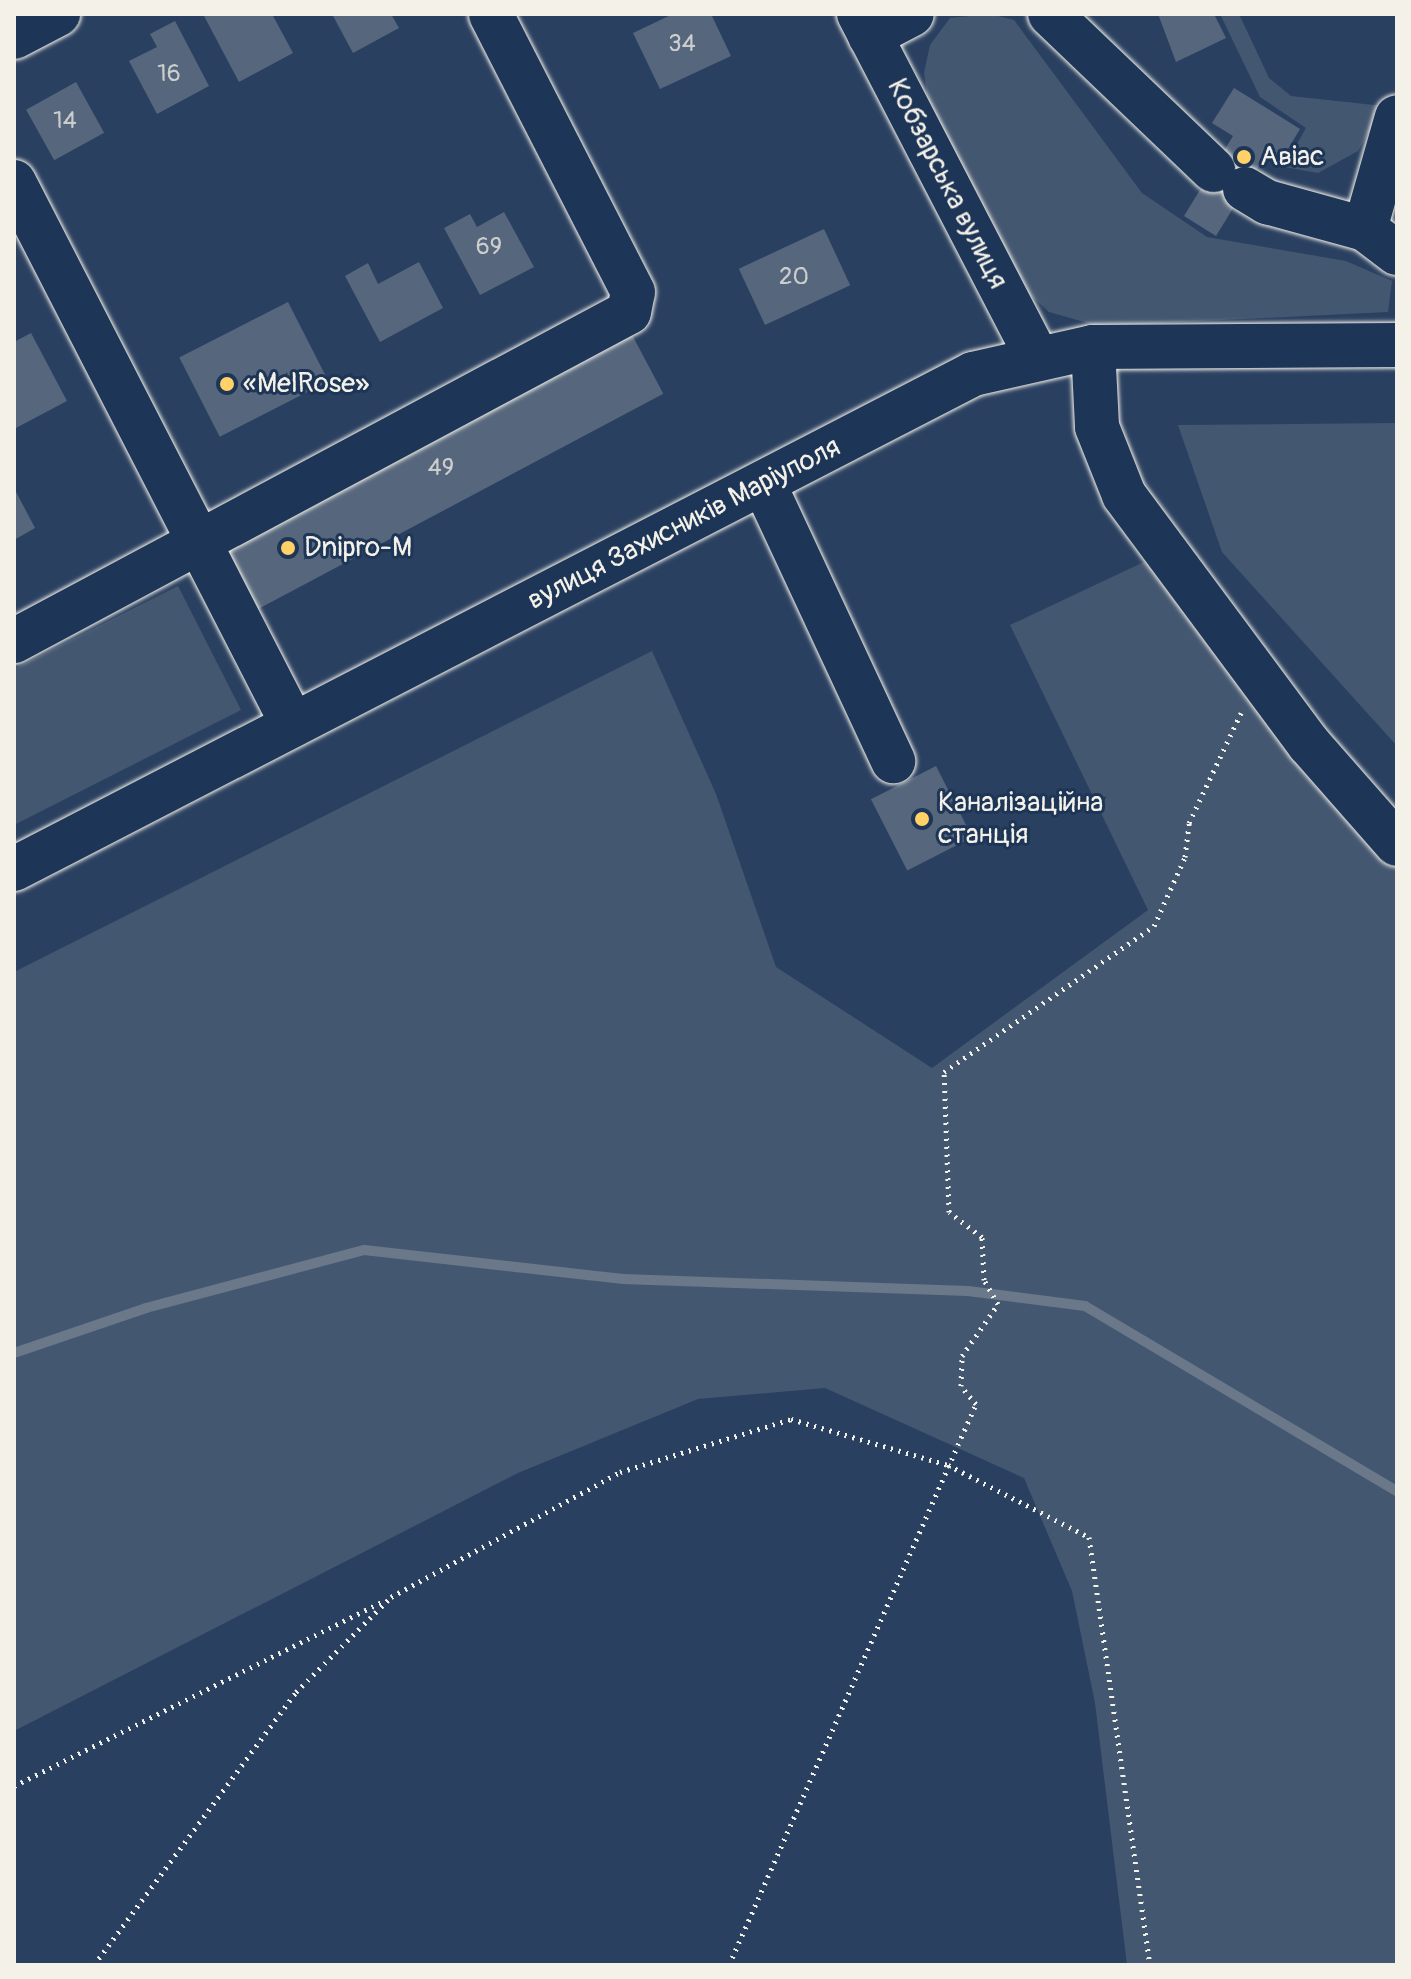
<!DOCTYPE html>
<html>
<head>
<meta charset="utf-8">
<style>
  body { margin:0 }
  #map { position:relative; width:1411px; height:1979px; overflow:hidden; background:#2a4060; font-family:Pangolin,sans-serif }
  div>[style] { position:absolute }
  .green>* { inset:0; background:#445771 }
  .stream>* { height:10px; margin:-5px; padding:0 5px; transform-origin:5px; border-radius:5px; background:#6a788a }
  .building>* { inset:0; background:#56677d; transform-origin:0 0 }
  .path>* { height:5px; margin-top:-2.5px; transform-origin:0; background:repeating-linear-gradient(90deg,#f4f1e8 0 2px,transparent 0 8px) }
  .roads { filter:drop-shadow(0 0 2px #f4f1e8) drop-shadow(0 0 2px #f4f1e8) }
  .minor>* { height:44px; margin:-22px; padding:0 22px; transform-origin:22px; border-radius:22px; background:#1d3557 }
  .major>* { height:44px; margin:-22px; padding:0 22px; transform-origin:22px; border-radius:22px; background:#1d3557 }
  .dots>* { width:22px; height:22px; translate:-50% -50%; box-sizing:border-box; border:4px solid #1d3557; border-radius:50% }
  span { translate:-50% -50%; white-space:nowrap; text-align:center; line-height:1.15; -webkit-text-stroke:6px #1d3557; paint-order:stroke }
  .number-label { font-size:24px; color:#cccecd }
  .number-label span { -webkit-text-stroke-width:0 }
  .poi-label { font-size:28px; color:#f4f1e8 }
  .left { translate:0 -50%; text-align:left }
  .street-label { font-size:28px; color:#f4f1e8 }
  .frame { position:absolute; inset:0; border:16px solid #f4f1e8; pointer-events:none }
</style>
</head>
<body>
<div id="map">
  <div class="green">
    <i style="clip-path:polygon(990px 14px,1014px 20px,1142px 193px,1207px 237px,1346px 261px,1392px 281px,1388px 312px,1098px 326px,1049px 312px,1016px 282px,930px 114px,924px 73px,930px 45px,950px 18px)"></i>
    <i style="clip-path:polygon(1220px 14px,1239px 14px,1269px 78px,1291px 96px,1383px 106px,1358px 151px,1318px 173px,1284px 167px,1306px 128px,1260px 97px)"></i>
    <i style="clip-path:polygon(1397px 423px,1397px 746px,1222px 552px,1178px 425px)"></i>
    <i style="clip-path:polygon(1165px 552px,1397px 844px,1397px 1965px,1127px 1965px,1095px 1703px,1072px 1591px,1024px 1478px,825px 1388px,698px 1399px,518px 1473px,14px 1731px,14px 972px,652px 651px,716px 794px,776px 967px,932px 1068px,1148px 910px,1010px 625px)"></i>
    <i style="clip-path:polygon(178px 586px,241px 710px,14px 825px,14px 669px)"></i>
  </div>
  <div class="stream">
    <i style="left:14px;top:1353px;width:139px;rotate:-18.8deg"></i>
    <i style="left:146px;top:1308px;width:226px;rotate:-14.9deg"></i>
    <i style="left:364px;top:1250px;width:261px;rotate:6.4deg"></i>
    <i style="left:623px;top:1279px;width:345px;rotate:2deg"></i>
    <i style="left:968px;top:1291px;width:118px;rotate:7.3deg"></i>
    <i style="left:1085px;top:1306px;width:363px;rotate:30.7deg"></i>
  </div>
  <div class="building">
    <i style="clip-path:polygon(203px 14px,272px 14px,293px 53px,239px 82px)"></i>
    <i style="clip-path:polygon(332px 14px,391px 14px,399px 28px,353px 53px)"></i>
    <i style="clip-path:polygon(673px 14px,711px 14px,731px 56px,660px 89px,633px 33px)"></i>
    <i style="clip-path:polygon(1158px 14px,1214px 14px,1226px 38px,1176px 62px)"></i>
    <i style="clip-path:polygon(175px 21px,209px 86px,157px 114px,129px 61px,157px 47px,150px 34px)"></i>
    <i style="left:76px;top:82px;width:58px;height:57px;rotate:61deg"></i>
    <i style="clip-path:polygon(1234px 88px,1300px 129px,1279px 164px,1265px 156px,1216px 236px,1184px 216px,1233px 136px,1212px 123px)"></i>
    <i style="clip-path:polygon(504px 212px,534px 267px,480px 295px,444px 228px,470px 214px,477px 227px)"></i>
    <i style="left:824px;top:229px;width:62px;height:94px;rotate:65deg"></i>
    <i style="clip-path:polygon(419px 262px,443px 308px,380px 342px,345px 276px,368px 263px,378px 284px)"></i>
    <i style="left:288px;top:302px;width:89px;height:122px;rotate:63deg"></i>
    <i style="left:630px;top:331px;width:71px;height:461px;rotate:62deg"></i>
    <i style="clip-path:polygon(31px 333px,67px 401px,14px 429px,14px 342px)"></i>
    <i style="clip-path:polygon(14px 488px,35px 528px,14px 540px)"></i>
    <i style="left:936px;top:766px;width:80px;height:73px;rotate:63deg"></i>
  </div>
  <div class="path">
    <i style="left:14px;top:1786px;width:415px;rotate:-26.6deg"></i>
    <i style="left:94px;top:1965px;width:340px;rotate:-53.5deg"></i>
    <i style="left:296px;top:1692px;width:134px;rotate:-45deg"></i>
    <i style="left:391px;top:1597px;width:261px;rotate:-28.6deg"></i>
    <i style="left:620px;top:1472px;width:179px;rotate:-17.2deg"></i>
    <i style="left:791px;top:1419px;width:164px;rotate:16.3deg"></i>
    <i style="left:948px;top:1465px;width:158px;rotate:27.1deg"></i>
    <i style="left:1089px;top:1537px;width:432px;rotate:81.9deg"></i>
    <i style="left:729px;top:1965px;width:613px;rotate:-66.24deg"></i>
    <i style="left:976px;top:1404px;width:23px;rotate:-130deg"></i>
    <i style="left:961px;top:1386px;width:30px;rotate:-88deg"></i>
    <i style="left:962px;top:1356px;width:63px;rotate:-55.3deg"></i>
    <i style="left:998px;top:1304px;width:28px;rotate:-120deg"></i>
    <i style="left:984px;top:1280px;width:43px;rotate:-92.7deg"></i>
    <i style="left:982px;top:1237px;width:41px;rotate:-142.9deg"></i>
    <i style="left:949px;top:1212px;width:140px;rotate:-92deg"></i>
    <i style="left:944px;top:1072px;width:256px;rotate:-34.8deg"></i>
    <i style="left:1154px;top:926px;width:76px;rotate:-65.8deg"></i>
    <i style="left:1185px;top:857px;width:34px;rotate:-83deg"></i>
    <i style="left:1189px;top:823px;width:122px;rotate:-64.7deg"></i>
  </div>
  <div class="roads">
    <div class="minor">
      <i style="left:859px;top:14px;width:384px;rotate:62.6deg"></i>
      <i style="left:1050px;top:14px;width:226px;rotate:43.7deg"></i>
      <i style="left:870px;top:36px;width:47px;rotate:-27.6deg"></i>
      <i style="left:14px;top:37px;width:50px;rotate:-27.6deg"></i>
      <i style="left:14px;top:182px;width:610px;rotate:62.81deg"></i>
      <i style="left:1245px;top:189px;width:26px;rotate:31deg"></i>
      <i style="left:1267px;top:202px;width:102px;rotate:15.4deg"></i>
      <i style="left:1365px;top:229px;width:40px;rotate:37deg"></i>
      <i style="left:1365px;top:229px;width:116px;rotate:-74.1deg"></i>
      <i style="left:1093px;top:347px;width:80px;rotate:87.1deg"></i>
      <i style="left:1097px;top:427px;width:73px;rotate:68.3deg"></i>
      <i style="left:1124px;top:495px;width:310px;rotate:53.4deg"></i>
      <i style="left:1309px;top:744px;width:133px;rotate:48.7deg"></i>
      <i style="left:764px;top:484px;width:306px;rotate:65deg"></i>
      <i style="left:14px;top:641px;width:697px;rotate:-28.14deg"></i>
      <i style="left:629px;top:312px;width:20px;rotate:-79deg"></i>
      <i style="left:633px;top:292px;width:312px;rotate:-117.1deg"></i>
    </div>
    <div class="major">
      <i style="left:14px;top:869px;width:1079px;rotate:-27.3deg"></i>
      <i style="left:973px;top:374px;width:123px;rotate:-12.7deg"></i>
      <i style="left:1093px;top:347px;width:304px;rotate:-0.4deg"></i>
    </div>
  </div>
  <div class="dots">
    <i style="left:1244px;top:157px;background:#ffd166"></i>
    <i style="left:227px;top:384px;background:#ffd166"></i>
    <i style="left:288px;top:548px;background:#ffd166"></i>
    <i style="left:922px;top:819px;background:#ffd166"></i>
  </div>
  <div class="number-label">
    <span style="left:682px;top:44px">34</span>
    <span style="left:169px;top:74px">16</span>
    <span style="left:65px;top:121px">14</span>
    <span style="left:489px;top:247px">69</span>
    <span style="left:794px;top:277px">20</span>
    <span style="left:441px;top:468px">49</span>
  </div>
  <div class="poi-label">
    <span class="left" style="left:1260px;top:157px">Авіас</span>
    <span class="left" style="left:243px;top:384px">«MelRose»</span>
    <span class="left" style="left:304px;top:548px">Dnipro-M</span>
    <span class="left" style="left:938px;top:819px">Каналізаційна<br>станція</span>
  </div>
  <div class="street-label">
    <span style="left:947px;top:184px;rotate:63deg">Кобзарська вулиця</span>
    <span style="left:684px;top:524px;rotate:-27deg">вулиця Захисників Маріуполя</span>
  </div>
  <div class="frame"></div>
</div>
</body>
</html>
